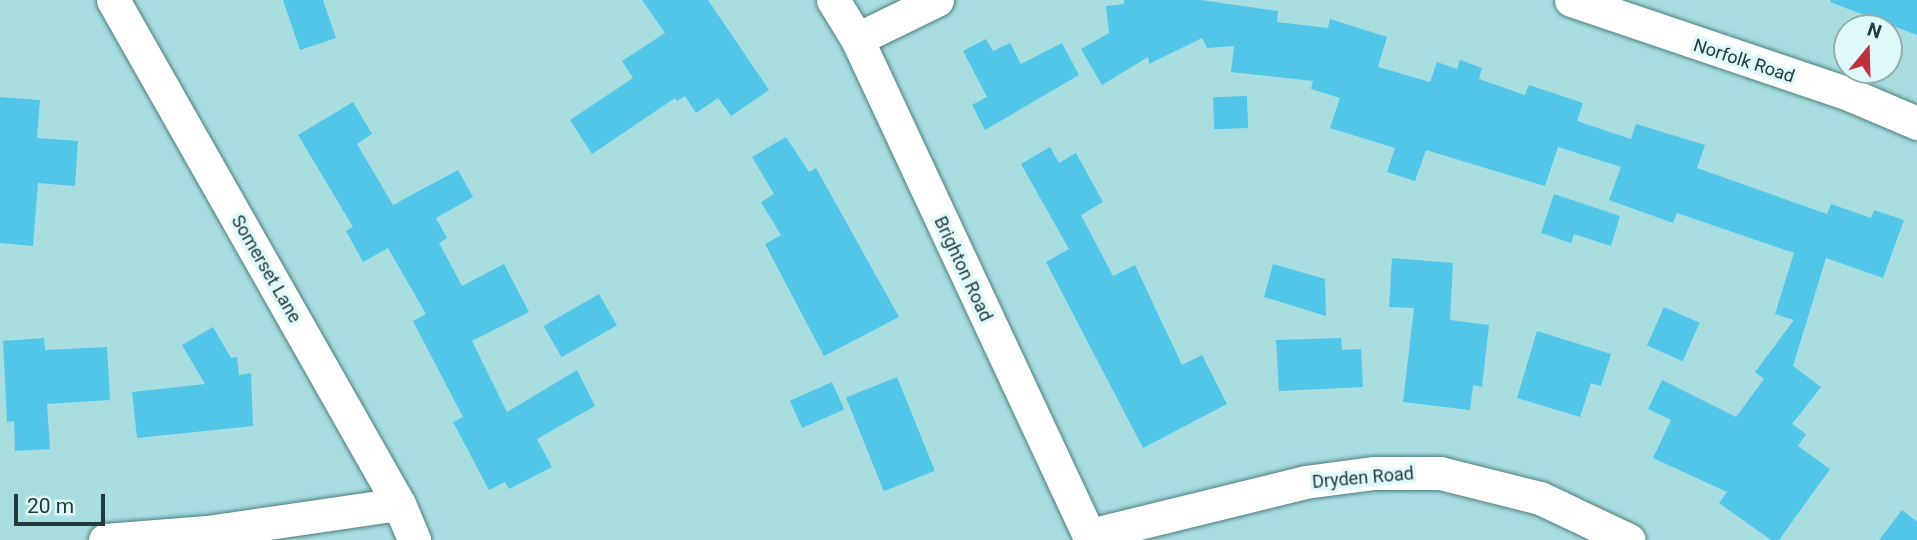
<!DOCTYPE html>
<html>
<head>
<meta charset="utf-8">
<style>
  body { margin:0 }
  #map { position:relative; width:1917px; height:540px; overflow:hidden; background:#a9dee1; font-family:Roboto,sans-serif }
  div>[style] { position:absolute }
  .building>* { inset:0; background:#51c6e9; transform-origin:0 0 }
  .roads { filter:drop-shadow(0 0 2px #4a7d80) drop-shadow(0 0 2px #4a7d80) }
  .minor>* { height:33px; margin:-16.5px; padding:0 16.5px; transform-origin:16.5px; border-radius:16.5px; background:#fff }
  span { translate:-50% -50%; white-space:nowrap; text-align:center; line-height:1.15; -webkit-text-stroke:7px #dff9fb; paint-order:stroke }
  .street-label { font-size:18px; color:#253a3c }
  .north { position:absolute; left:1833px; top:14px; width:70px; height:70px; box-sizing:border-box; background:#dff9fb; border:2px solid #95adaf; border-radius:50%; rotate:19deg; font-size:19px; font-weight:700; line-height:28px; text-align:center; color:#253a3c }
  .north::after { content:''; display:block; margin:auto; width:24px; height:32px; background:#c0303e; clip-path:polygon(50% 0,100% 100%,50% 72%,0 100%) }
  .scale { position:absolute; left:14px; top:494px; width:91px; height:32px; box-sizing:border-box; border:4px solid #253a3c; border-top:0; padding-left:9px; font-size:21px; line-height:24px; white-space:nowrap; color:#253a3c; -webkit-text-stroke:5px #dff9fb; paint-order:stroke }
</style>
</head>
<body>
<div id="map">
  <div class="building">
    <i style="clip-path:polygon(283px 0,323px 0,336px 38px,300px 50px)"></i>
    <i style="clip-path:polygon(642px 0,708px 0,769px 90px,731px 116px,718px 98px,696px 113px,685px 96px,677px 101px,675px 98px,592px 154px,570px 120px,633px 78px,622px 61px,665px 33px)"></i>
    <i style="clip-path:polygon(1124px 0,1201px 0,1278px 11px,1277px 22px,1328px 28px,1330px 19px,1387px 37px,1378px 67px,1430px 82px,1437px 62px,1457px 69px,1460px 60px,1482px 68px,1479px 79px,1525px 95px,1529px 85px,1583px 103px,1577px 121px,1631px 139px,1636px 124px,1705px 145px,1697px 168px,1827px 214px,1831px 204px,1871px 218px,1874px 210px,1904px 220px,1883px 278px,1826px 258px,1793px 366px,1821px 387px,1792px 424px,1806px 434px,1798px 446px,1830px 469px,1779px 540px,1771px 540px,1719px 503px,1727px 492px,1653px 458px,1671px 420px,1648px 409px,1662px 380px,1736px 417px,1764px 379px,1755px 372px,1794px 320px,1775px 314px,1794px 253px,1677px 213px,1673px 223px,1609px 200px,1621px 167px,1558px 147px,1545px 186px,1426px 150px,1415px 181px,1387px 172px,1395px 148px,1330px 128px,1340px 98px,1311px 89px,1313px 81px,1231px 72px,1234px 46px,1207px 48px,1202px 38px,1149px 64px,1148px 57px,1102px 85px,1081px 49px,1109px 33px,1106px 6px,1124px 4px)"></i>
    <i style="clip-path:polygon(1831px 0,1917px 0,1917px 35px,1830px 2px)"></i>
    <i style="clip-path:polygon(986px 39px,993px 51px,1010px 43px,1021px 64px,1062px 43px,1079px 75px,985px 130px,972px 105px,987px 97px,963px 51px)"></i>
    <i style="left:1247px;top:96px;width:32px;height:34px;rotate:88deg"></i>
    <i style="clip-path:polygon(0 97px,40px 100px,37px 138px,78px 141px,75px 186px,38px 183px,33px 246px,0 243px)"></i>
    <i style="clip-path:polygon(353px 102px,372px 134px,357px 144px,393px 205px,458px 170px,473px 197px,436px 218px,447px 238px,439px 243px,462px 286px,504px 264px,529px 312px,472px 341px,507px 412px,577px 370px,595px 406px,537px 439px,552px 467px,509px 489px,505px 482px,489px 490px,453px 422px,463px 417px,413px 321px,426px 314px,388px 248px,363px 262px,346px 231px,353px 227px,298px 135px)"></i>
    <i style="clip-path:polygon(786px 137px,809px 172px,816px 168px,899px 317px,824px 356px,765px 244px,781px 235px,761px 202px,774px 194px,752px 157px)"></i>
    <i style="clip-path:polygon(1050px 147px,1059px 163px,1076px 153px,1103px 202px,1081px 215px,1113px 276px,1135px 265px,1182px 365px,1202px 355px,1227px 404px,1143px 448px,1046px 262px,1069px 249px,1021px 164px)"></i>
    <i style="clip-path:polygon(1554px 194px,1620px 216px,1611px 246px,1574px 234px,1571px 243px,1541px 233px)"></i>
    <i style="clip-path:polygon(1392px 258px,1453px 263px,1450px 320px,1489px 325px,1482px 387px,1473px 385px,1470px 410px,1403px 402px,1414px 308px,1389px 307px)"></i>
    <i style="clip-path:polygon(1273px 264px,1325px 279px,1326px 316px,1264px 297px)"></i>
    <i style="left:599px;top:294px;width:36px;height:64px;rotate:60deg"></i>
    <i style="left:1664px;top:307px;width:39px;height:42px;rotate:24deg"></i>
    <i style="clip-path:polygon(213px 327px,231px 358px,237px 357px,239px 375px,251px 373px,253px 426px,137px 438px,132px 392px,205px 384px,182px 345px)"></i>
    <i style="clip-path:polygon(1537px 331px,1611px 354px,1601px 386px,1591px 383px,1580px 417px,1517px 398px)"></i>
    <i style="clip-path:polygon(44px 338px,45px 350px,107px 347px,110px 400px,47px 404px,50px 449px,15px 451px,14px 421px,7px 422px,3px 341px)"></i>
    <i style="clip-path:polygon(1341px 338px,1342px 350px,1361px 349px,1363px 387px,1279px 391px,1276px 340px)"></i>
    <i style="left:897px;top:377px;width:101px;height:55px;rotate:68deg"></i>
    <i style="left:832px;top:382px;width:30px;height:46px;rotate:66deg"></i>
    <i style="clip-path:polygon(1902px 510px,1917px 522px,1917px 540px,1879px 540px)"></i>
  </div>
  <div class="roads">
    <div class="minor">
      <i style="left:113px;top:0;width:579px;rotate:60.43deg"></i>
      <i style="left:399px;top:504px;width:39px;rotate:67deg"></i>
      <i style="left:833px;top:0;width:46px;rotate:58.4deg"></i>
      <i style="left:857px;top:39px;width:553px;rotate:64.96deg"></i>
      <i style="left:1571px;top:0;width:296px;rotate:18.7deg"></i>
      <i style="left:1851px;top:95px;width:72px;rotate:23deg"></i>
      <i style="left:857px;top:39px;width:89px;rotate:-26deg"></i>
      <i style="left:1090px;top:535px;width:221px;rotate:-13.8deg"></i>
      <i style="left:1305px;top:482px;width:70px;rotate:-7.4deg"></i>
      <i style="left:1374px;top:473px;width:66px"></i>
      <i style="left:1440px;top:473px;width:103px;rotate:14deg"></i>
      <i style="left:1540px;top:498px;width:98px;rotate:25.3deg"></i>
      <i style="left:105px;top:540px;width:102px;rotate:-4.5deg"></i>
      <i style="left:207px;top:532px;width:194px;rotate:-8.3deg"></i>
    </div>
  </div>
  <div class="street-label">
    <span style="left:1744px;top:61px;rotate:18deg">Norfolk Road</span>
    <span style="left:266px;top:269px;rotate:60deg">Somerset Lane</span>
    <span style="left:963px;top:269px;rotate:65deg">Brighton Road</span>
    <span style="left:1363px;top:478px;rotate:-5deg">Dryden Road</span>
  </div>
  <div class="north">N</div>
  <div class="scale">20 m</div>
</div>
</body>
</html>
